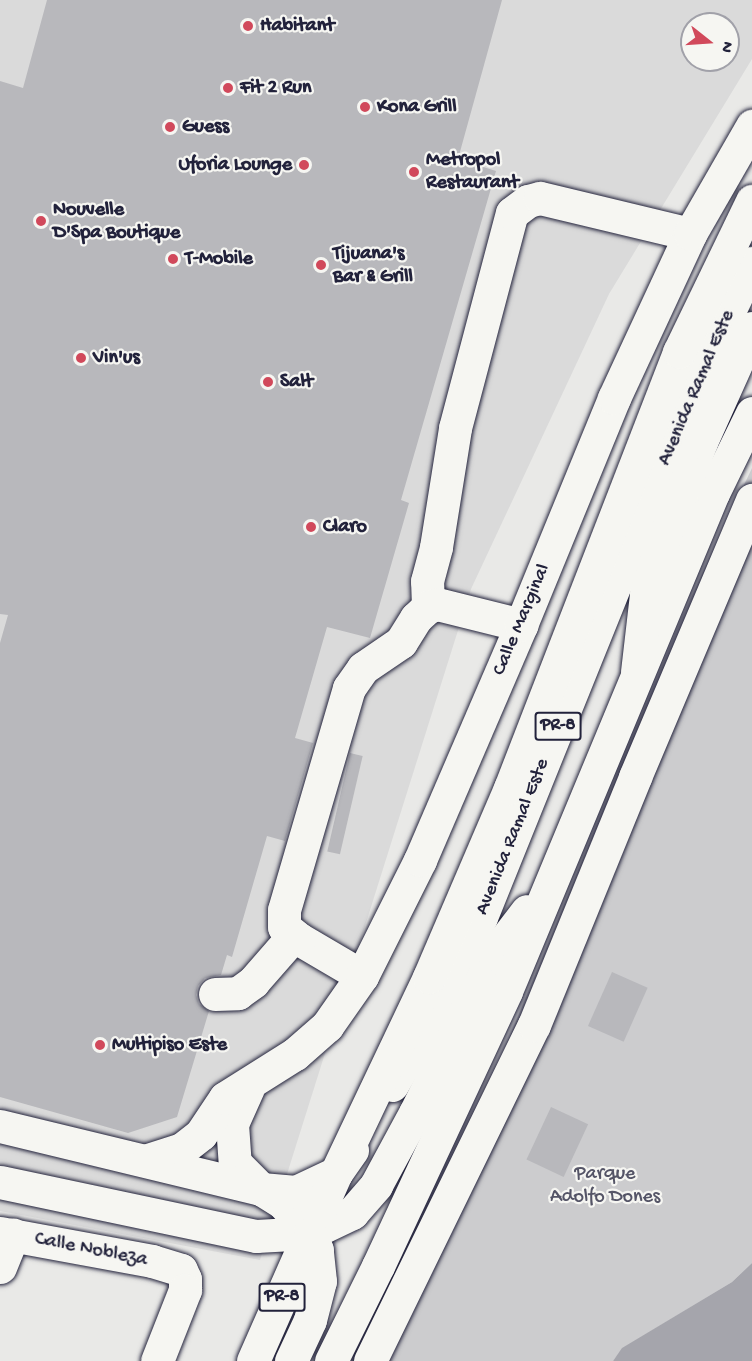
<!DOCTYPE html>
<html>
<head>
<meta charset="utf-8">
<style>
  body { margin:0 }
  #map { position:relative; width:752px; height:1361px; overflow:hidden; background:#e9e9e7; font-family:"Gochi Hand",sans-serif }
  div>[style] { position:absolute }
  .built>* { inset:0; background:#dadada }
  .green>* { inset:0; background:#ccccce }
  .water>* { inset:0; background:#a5a5ac }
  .building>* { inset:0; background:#b8b8bc; transform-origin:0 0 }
  .roads { filter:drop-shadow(0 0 2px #22223b) drop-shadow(0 0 2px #22223b) }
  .minor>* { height:33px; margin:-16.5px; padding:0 16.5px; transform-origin:16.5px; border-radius:16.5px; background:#f6f6f2 }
  .major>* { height:33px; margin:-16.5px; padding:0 16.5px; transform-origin:16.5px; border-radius:16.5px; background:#f6f6f2 }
  .highway>* { height:33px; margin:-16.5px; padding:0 16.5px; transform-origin:16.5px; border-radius:16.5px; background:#f6f6f2 }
  .dots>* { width:16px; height:16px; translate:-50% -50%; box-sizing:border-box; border:3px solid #f6f6f2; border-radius:50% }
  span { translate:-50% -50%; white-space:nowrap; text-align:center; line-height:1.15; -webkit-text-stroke:4.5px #f6f6f2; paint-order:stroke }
  .shield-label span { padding:2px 4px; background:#f6f6f2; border:2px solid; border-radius:4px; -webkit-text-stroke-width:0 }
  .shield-label { font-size:18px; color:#22223b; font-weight:700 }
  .poi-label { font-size:20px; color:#22223b; font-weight:700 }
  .left { translate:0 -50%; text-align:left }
  .right { translate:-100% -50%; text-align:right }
  .street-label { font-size:20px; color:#22223b }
  .park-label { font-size:20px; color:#555567 }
  .north { position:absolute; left:680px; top:12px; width:60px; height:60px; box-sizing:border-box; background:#f6f6f2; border:2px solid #a1a1a9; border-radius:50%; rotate:107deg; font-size:16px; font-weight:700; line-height:24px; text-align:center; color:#22223b }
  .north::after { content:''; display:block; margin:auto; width:21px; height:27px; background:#d1495b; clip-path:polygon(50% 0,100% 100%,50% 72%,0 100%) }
</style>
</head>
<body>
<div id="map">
  <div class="built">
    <i style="clip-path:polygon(evenodd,0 0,752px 0,752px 59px,609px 294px,471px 589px,260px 1260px,0 1211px,0 0,692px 24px,728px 24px,728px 60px,692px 60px,692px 24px)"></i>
  </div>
  <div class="green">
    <i style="clip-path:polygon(752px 468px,752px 1263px,732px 1282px,623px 1348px,613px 1361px,352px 1361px,487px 1092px,681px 619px)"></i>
  </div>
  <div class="water">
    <i style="clip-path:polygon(752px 1263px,752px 1361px,613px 1361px,622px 1348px,732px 1282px)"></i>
  </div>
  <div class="building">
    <i style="clip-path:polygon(47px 0,502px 0,458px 159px,496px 171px,401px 500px,409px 503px,370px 638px,327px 627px,295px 738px,313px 743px,285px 841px,267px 836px,232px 957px,227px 955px,221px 975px,205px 978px,198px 986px,196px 995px,199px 1004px,209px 1011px,177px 1117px,128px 1133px,0 1097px,0 643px,8px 615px,0 614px,0 81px,23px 88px)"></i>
    <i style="left:350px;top:753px;width:13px;height:101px;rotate:13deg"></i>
    <i style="left:612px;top:972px;width:39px;height:59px;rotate:24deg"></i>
    <i style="left:551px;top:1107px;width:41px;height:58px;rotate:25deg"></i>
  </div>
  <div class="roads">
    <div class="minor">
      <i style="left:428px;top:607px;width:26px;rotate:-92deg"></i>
      <i style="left:427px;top:581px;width:35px;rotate:-75deg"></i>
      <i style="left:436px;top:547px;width:121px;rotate:-80.9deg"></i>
      <i style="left:455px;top:428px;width:222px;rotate:-75.2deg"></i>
      <i style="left:512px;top:213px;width:20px;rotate:-37deg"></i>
      <i style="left:528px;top:201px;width:12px;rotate:-14deg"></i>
      <i style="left:540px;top:198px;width:154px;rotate:13.5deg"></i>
      <i style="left:362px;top:976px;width:73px;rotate:-149.6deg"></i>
      <i style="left:299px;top:939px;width:19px;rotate:-141deg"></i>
      <i style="left:284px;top:927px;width:17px;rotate:-90deg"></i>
      <i style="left:284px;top:910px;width:231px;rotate:-73.7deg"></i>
      <i style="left:349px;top:688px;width:24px;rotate:-55deg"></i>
      <i style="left:363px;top:668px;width:46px;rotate:-34.4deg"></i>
      <i style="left:401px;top:642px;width:28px;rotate:-58deg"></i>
      <i style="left:416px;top:618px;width:16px;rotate:-43deg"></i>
      <i style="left:428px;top:607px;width:9px;rotate:-18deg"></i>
      <i style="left:437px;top:604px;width:87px;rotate:14deg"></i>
      <i style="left:215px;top:994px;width:23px;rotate:-2deg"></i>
      <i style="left:238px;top:993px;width:19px;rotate:-36deg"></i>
      <i style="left:253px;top:982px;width:62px;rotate:-48.9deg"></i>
      <i style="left:248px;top:1088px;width:39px;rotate:114deg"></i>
      <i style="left:232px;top:1124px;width:39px;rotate:86deg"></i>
      <i style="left:235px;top:1163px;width:37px;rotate:45deg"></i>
      <i style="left:0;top:1126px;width:268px;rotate:13.6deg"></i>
      <i style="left:261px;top:1189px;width:26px;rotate:32deg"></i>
      <i style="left:283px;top:1203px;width:40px;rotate:48deg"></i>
      <i style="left:148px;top:1160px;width:36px;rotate:-18deg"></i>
      <i style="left:182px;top:1149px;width:24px;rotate:-38deg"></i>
      <i style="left:201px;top:1134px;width:43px;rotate:-56.3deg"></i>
      <i style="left:225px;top:1098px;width:83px;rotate:-32.2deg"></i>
      <i style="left:295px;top:1054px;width:43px;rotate:-41.2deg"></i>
      <i style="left:327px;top:1026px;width:61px;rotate:-55deg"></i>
      <i style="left:362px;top:976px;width:130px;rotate:-63.4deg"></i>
      <i style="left:420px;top:860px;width:256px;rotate:-66.7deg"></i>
      <i style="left:521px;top:625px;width:245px;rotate:-67.7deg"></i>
      <i style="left:614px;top:398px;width:181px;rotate:-65.1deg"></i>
      <i style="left:690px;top:234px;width:125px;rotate:-60.1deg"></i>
      <i style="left:0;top:1182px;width:262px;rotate:11.9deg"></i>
      <i style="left:256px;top:1236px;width:54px;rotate:-3.2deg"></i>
      <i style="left:261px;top:1189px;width:35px;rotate:5deg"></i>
      <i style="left:296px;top:1192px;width:44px;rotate:-25.4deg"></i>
      <i style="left:0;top:1233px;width:155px;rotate:10.4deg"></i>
      <i style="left:152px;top:1261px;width:30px;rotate:17deg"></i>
      <i style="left:181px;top:1270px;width:10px;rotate:66deg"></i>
      <i style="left:185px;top:1279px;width:11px;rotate:90deg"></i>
      <i style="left:185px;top:1290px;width:76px;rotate:111.5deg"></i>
      <i style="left:0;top:1267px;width:35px;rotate:-68deg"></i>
      <i style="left:370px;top:1361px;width:374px;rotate:-64deg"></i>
      <i style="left:534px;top:1025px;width:268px;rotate:-67.8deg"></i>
      <i style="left:635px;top:777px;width:301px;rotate:-67.1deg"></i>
    </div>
    <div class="major">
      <i style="left:392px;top:1085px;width:84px;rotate:-60.1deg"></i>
      <i style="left:434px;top:1012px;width:106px;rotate:-63.7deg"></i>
      <i style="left:481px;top:917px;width:596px;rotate:-68.04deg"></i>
      <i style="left:704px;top:364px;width:112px;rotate:-64.6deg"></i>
      <i style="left:310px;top:1233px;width:47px;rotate:-25.5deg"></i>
      <i style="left:352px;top:1213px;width:37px;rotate:-49deg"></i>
      <i style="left:376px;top:1185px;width:82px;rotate:-61.6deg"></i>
      <i style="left:415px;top:1113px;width:178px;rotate:-63.6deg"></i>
      <i style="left:494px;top:954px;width:54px;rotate:-52.5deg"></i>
      <i style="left:253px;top:1361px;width:206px;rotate:-66.2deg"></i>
      <i style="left:336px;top:1173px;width:28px;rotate:-55deg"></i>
      <i style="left:291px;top:1361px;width:45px;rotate:-65.1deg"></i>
      <i style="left:310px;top:1320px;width:40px;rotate:-75.6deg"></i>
      <i style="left:320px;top:1281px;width:31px;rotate:-96deg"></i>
      <i style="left:317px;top:1250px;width:18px;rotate:-112deg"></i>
      <i style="left:331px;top:1361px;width:106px;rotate:-63.7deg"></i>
      <i style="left:378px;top:1266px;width:303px;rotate:-65deg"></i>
      <i style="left:506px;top:991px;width:539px;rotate:-67.43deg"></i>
      <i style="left:713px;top:493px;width:89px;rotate:-64deg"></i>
    </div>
    <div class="highway">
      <i style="left:637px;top:672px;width:79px;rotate:-83.4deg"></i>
      <i style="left:646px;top:594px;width:51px;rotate:-73deg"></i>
      <i style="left:661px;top:545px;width:110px;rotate:-68.8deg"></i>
      <i style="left:701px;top:442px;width:125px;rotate:-65.9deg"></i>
      <i style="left:336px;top:1173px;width:217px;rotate:-64.6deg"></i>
      <i style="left:429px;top:977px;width:206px;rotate:-66.8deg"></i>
      <i style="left:510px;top:788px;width:468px;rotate:-68.8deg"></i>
      <i style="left:679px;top:352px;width:168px;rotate:-64.2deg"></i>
    </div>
  </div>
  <div class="dots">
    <i style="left:248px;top:26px;background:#d1495b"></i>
    <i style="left:228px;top:88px;background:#d1495b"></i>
    <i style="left:365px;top:107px;background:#d1495b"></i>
    <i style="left:170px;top:127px;background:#d1495b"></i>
    <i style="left:304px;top:165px;background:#d1495b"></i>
    <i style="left:414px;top:172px;background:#d1495b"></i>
    <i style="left:41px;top:221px;background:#d1495b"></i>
    <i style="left:173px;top:259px;background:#d1495b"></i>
    <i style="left:321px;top:265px;background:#d1495b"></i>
    <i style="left:81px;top:358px;background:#d1495b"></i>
    <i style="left:268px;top:382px;background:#d1495b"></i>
    <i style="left:311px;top:527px;background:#d1495b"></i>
    <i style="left:100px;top:1045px;background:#d1495b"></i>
  </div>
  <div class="shield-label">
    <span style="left:558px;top:726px">PR-8</span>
    <span style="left:282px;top:1297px">PR-8</span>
  </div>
  <div class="poi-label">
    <span class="left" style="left:260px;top:26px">Habitant</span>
    <span class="left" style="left:240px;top:88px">Fit 2 Run</span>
    <span class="left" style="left:377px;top:107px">Kona Grill</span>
    <span class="left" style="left:182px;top:127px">Guess</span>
    <span class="left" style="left:426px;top:172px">Metropol<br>Restaurant</span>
    <span class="right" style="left:292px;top:165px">Uforia Lounge</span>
    <span class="left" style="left:53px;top:222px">Nouvelle<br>D'Spa Boutique</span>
    <span class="left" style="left:333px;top:266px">Tijuana's<br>Bar &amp; Grill</span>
    <span class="left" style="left:185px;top:259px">T-Mobile</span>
    <span class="left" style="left:93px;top:358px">Vin'us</span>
    <span class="left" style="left:280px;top:382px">Salt</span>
    <span class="left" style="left:323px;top:527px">Claro</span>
    <span class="left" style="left:112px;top:1045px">Multipiso Este</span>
  </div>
  <div class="street-label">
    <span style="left:697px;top:388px;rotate:-67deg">Avenida Ramal Este</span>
    <span style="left:522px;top:620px;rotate:-67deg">Calle Marginal</span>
    <span style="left:513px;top:837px;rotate:-68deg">Avenida Ramal Este</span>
    <span style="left:91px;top:1250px;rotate:11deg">Calle Nobleza</span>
  </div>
  <div class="park-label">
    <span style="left:605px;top:1186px">Parque<br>Adolfo Dones</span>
  </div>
  <div class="north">N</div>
</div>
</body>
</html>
